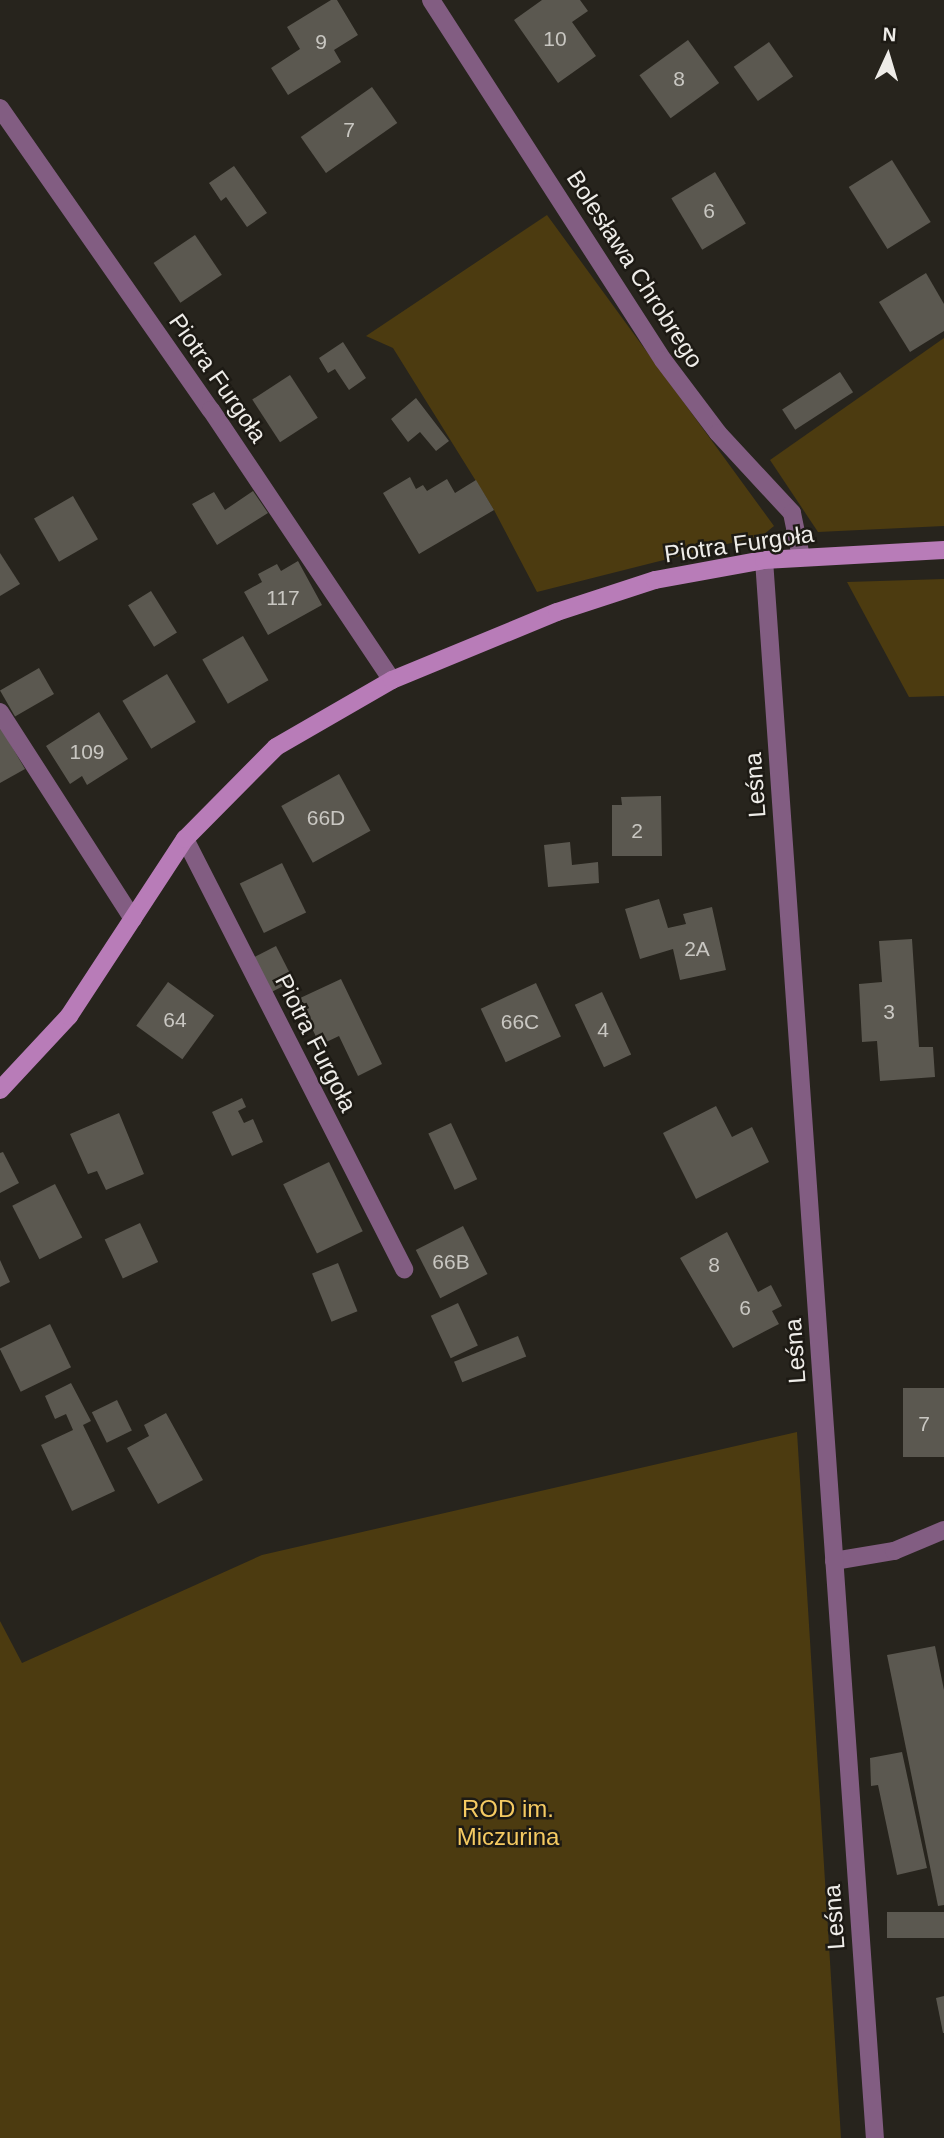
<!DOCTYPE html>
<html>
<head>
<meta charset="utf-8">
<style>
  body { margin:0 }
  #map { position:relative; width:944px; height:2138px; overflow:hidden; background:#27241d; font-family:Arial,sans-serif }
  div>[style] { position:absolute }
  .green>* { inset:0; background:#4c3b10 }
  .building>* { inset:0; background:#5b5850; transform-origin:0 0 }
  .lane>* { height:18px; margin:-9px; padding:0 9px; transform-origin:9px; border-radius:9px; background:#825d82 }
  .street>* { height:18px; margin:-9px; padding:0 9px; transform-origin:9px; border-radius:9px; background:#825d82 }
  .secondary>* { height:18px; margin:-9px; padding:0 9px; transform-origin:9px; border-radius:9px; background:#b87cb8 }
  span { translate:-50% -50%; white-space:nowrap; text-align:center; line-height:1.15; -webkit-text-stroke:5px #1d1a14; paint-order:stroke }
  .number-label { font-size:21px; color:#c9c7c2 }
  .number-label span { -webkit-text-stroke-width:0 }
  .street-label { font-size:24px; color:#eeece8 }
  .park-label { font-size:24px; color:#f5ca62 }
  .north { position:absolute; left:853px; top:21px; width:70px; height:70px; -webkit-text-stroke:5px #1d1a14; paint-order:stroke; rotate:4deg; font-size:19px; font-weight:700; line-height:28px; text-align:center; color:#eeece8 }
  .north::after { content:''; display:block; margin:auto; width:24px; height:32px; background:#eeece8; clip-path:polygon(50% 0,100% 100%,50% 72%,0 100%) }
</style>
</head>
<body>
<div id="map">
  <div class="green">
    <i style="clip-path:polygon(547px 215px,774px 526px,763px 535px,537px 592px,494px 510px,393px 348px,366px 336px)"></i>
    <i style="clip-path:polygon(944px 338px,944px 526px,818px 532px,770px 460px)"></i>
    <i style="clip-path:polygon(944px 579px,944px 696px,909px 697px,847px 582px)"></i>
    <i style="clip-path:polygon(797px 1432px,841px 2138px,0 2138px,0 1621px,22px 1663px,262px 1555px)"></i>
  </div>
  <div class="building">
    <i style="clip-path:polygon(331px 0,337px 0,358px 35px,334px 50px,341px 62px,288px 95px,271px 68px,300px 49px,287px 27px)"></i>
    <i style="clip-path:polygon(542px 0,580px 0,588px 11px,572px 22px,596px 56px,558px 83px,514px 20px)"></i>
    <i style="left:688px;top:40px;width:53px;height:60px;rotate:54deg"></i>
    <i style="left:769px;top:42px;width:42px;height:43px;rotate:55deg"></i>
    <i style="left:372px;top:87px;width:44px;height:87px;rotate:55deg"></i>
    <i style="left:892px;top:160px;width:73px;height:51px;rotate:58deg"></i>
    <i style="clip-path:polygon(234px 166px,267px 213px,247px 227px,226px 197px,221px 201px,209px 183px)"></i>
    <i style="left:715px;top:172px;width:60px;height:51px;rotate:59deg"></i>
    <i style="left:195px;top:235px;width:48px;height:50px;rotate:56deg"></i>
    <i style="clip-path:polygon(926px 273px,944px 304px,944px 331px,910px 352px,879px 302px)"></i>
    <i style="clip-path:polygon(343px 342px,366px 378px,349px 390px,335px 369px,328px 373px,319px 358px)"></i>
    <i style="left:840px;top:372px;width:24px;height:69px;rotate:57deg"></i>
    <i style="left:290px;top:375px;width:51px;height:45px;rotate:57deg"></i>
    <i style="clip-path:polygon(416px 398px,449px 441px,436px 451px,420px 432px,408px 442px,391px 419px)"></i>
    <i style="clip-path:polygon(410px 477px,416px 489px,423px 485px,427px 491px,447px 479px,455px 493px,476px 480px,494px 510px,419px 554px,383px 493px)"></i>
    <i style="clip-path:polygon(253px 491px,268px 513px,217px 545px,192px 504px,214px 492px,225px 510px)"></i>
    <i style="left:73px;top:496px;width:50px;height:45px;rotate:60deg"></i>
    <i style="clip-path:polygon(0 553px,20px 584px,0 596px)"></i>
    <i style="clip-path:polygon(298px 561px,322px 605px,268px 635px,244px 592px,262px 582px,258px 574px,277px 564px,281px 571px)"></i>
    <i style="left:151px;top:591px;width:49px;height:27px;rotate:58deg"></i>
    <i style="left:243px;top:636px;width:51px;height:47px;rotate:60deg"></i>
    <i style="left:39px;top:668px;width:30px;height:45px;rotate:60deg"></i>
    <i style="left:167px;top:674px;width:56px;height:52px;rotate:59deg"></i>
    <i style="clip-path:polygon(99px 712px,128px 759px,87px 785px,82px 776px,70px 784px,46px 746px)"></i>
    <i style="clip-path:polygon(0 726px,25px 769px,0 783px)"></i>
    <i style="left:339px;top:774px;width:65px;height:66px;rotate:61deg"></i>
    <i style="clip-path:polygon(661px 796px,662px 856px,612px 856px,612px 805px,622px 805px,621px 797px)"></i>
    <i style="clip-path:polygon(570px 842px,572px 865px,598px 862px,599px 883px,548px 887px,544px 845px)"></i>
    <i style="left:282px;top:863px;width:55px;height:47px;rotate:64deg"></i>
    <i style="clip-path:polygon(659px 899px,668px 928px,686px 924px,683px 914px,712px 907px,726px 970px,680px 980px,673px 949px,640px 959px,625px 909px)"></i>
    <i style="clip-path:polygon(912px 939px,919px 1047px,933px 1047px,935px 1077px,880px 1081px,877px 1041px,862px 1042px,859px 984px,882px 982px,879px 941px)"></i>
    <i style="left:276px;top:946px;width:39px;height:26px;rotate:63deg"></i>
    <i style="clip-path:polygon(341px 979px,382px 1064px,358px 1076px,339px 1036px,320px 1045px,298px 999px)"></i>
    <i style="left:168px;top:982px;width:57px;height:54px;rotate:36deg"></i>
    <i style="left:536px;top:983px;width:59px;height:61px;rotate:65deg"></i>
    <i style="left:602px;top:992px;width:69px;height:30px;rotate:65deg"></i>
    <i style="clip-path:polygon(242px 1098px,246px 1107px,238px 1111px,244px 1123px,253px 1119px,263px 1142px,232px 1156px,212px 1112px)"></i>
    <i style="clip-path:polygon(716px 1106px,732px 1137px,752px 1127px,769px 1162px,696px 1199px,663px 1133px)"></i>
    <i style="clip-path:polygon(119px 1113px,144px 1174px,106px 1190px,97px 1171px,88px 1174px,70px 1134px)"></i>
    <i style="left:451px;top:1123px;width:62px;height:25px;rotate:65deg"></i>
    <i style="clip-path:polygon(3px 1152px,19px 1183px,0 1193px,0 1153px)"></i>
    <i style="left:329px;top:1162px;width:77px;height:51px;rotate:64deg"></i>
    <i style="left:55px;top:1184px;width:60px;height:48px;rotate:63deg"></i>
    <i style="left:140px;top:1223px;width:43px;height:39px;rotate:65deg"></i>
    <i style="left:463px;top:1226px;width:54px;height:53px;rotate:63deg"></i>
    <i style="clip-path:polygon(727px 1232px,758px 1292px,771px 1285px,782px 1306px,772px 1311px,779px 1324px,733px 1348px,680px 1258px)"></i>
    <i style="clip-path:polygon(0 1260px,10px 1282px,0 1287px)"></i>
    <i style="left:338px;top:1263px;width:52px;height:28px;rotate:68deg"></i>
    <i style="left:458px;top:1303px;width:47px;height:30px;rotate:65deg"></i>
    <i style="left:50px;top:1324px;width:48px;height:56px;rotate:64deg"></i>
    <i style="left:518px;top:1336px;width:22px;height:69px;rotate:68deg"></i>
    <i style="clip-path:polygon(71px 1383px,91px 1421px,83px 1425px,115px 1491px,72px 1511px,41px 1445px,73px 1430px,66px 1414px,55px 1419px,45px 1396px)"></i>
    <i style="left:944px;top:1388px;width:69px;height:41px;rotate:90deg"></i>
    <i style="left:117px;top:1400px;width:34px;height:28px;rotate:64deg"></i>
    <i style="clip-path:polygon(166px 1413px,203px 1480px,158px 1504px,127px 1448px,149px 1436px,144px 1425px)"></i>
    <i style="clip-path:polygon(935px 1646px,944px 1690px,944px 1905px,938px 1906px,887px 1655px)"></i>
    <i style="clip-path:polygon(902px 1752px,927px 1868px,897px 1875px,878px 1785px,871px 1786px,870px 1758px)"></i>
    <i style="left:944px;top:1912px;width:26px;height:57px;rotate:90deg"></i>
    <i style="clip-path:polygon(944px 1996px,944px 2033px,943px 2033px,936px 1998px)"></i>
  </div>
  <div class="lane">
    <i style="left:0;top:108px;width:368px;rotate:55.1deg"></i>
    <i style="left:211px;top:410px;width:325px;rotate:56.2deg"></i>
    <i style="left:0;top:712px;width:246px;rotate:57.3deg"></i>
    <i style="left:185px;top:839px;width:483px;rotate:63deg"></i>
    <i style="left:834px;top:1561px;width:61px;rotate:-9.5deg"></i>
    <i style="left:894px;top:1551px;width:54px;rotate:-22.8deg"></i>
  </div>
  <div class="street">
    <i style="left:431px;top:0;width:428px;rotate:57.2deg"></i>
    <i style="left:663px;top:360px;width:91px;rotate:53deg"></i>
    <i style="left:718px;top:433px;width:109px;rotate:47.2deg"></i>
    <i style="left:792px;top:513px;width:45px;rotate:78.4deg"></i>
    <i style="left:764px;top:560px;width:1582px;rotate:85.98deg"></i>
  </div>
  <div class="secondary">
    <i style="left:0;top:1090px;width:101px;rotate:-47deg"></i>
    <i style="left:69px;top:1016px;width:212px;rotate:-56.8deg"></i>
    <i style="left:185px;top:839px;width:129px;rotate:-45.3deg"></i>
    <i style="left:276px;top:747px;width:134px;rotate:-30deg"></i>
    <i style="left:392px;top:680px;width:178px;rotate:-22.4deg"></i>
    <i style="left:557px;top:612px;width:103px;rotate:-18.1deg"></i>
    <i style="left:655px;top:580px;width:111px;rotate:-10.4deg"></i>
    <i style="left:764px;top:560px;width:180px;rotate:-3.2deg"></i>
  </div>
  <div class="number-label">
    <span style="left:555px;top:39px">10</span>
    <span style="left:321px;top:42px">9</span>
    <span style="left:679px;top:79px">8</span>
    <span style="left:349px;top:130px">7</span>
    <span style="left:709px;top:211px">6</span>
    <span style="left:283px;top:598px">117</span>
    <span style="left:87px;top:752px">109</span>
    <span style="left:326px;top:818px">66D</span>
    <span style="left:637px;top:831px">2</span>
    <span style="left:697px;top:949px">2A</span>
    <span style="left:889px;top:1012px">3</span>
    <span style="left:175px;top:1020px">64</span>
    <span style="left:520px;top:1022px">66C</span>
    <span style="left:603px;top:1030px">4</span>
    <span style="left:451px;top:1262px">66B</span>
    <span style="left:714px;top:1265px">8</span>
    <span style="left:745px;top:1308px">6</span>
    <span style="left:924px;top:1424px">7</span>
  </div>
  <div class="street-label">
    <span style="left:635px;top:269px;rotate:57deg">Bolesława Chrobrego</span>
    <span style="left:218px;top:378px;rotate:55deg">Piotra Furgoła</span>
    <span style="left:739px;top:544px;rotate:-8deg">Piotra Furgoła</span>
    <span style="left:755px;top:785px;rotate:-94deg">Leśna</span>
    <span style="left:316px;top:1043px;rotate:63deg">Piotra Furgoła</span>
    <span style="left:795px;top:1351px;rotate:-94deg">Leśna</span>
    <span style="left:834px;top:1917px;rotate:-94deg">Leśna</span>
  </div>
  <div class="park-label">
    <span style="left:508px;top:1823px">ROD im.<br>Miczurina</span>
  </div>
  <div class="north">N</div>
</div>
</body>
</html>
